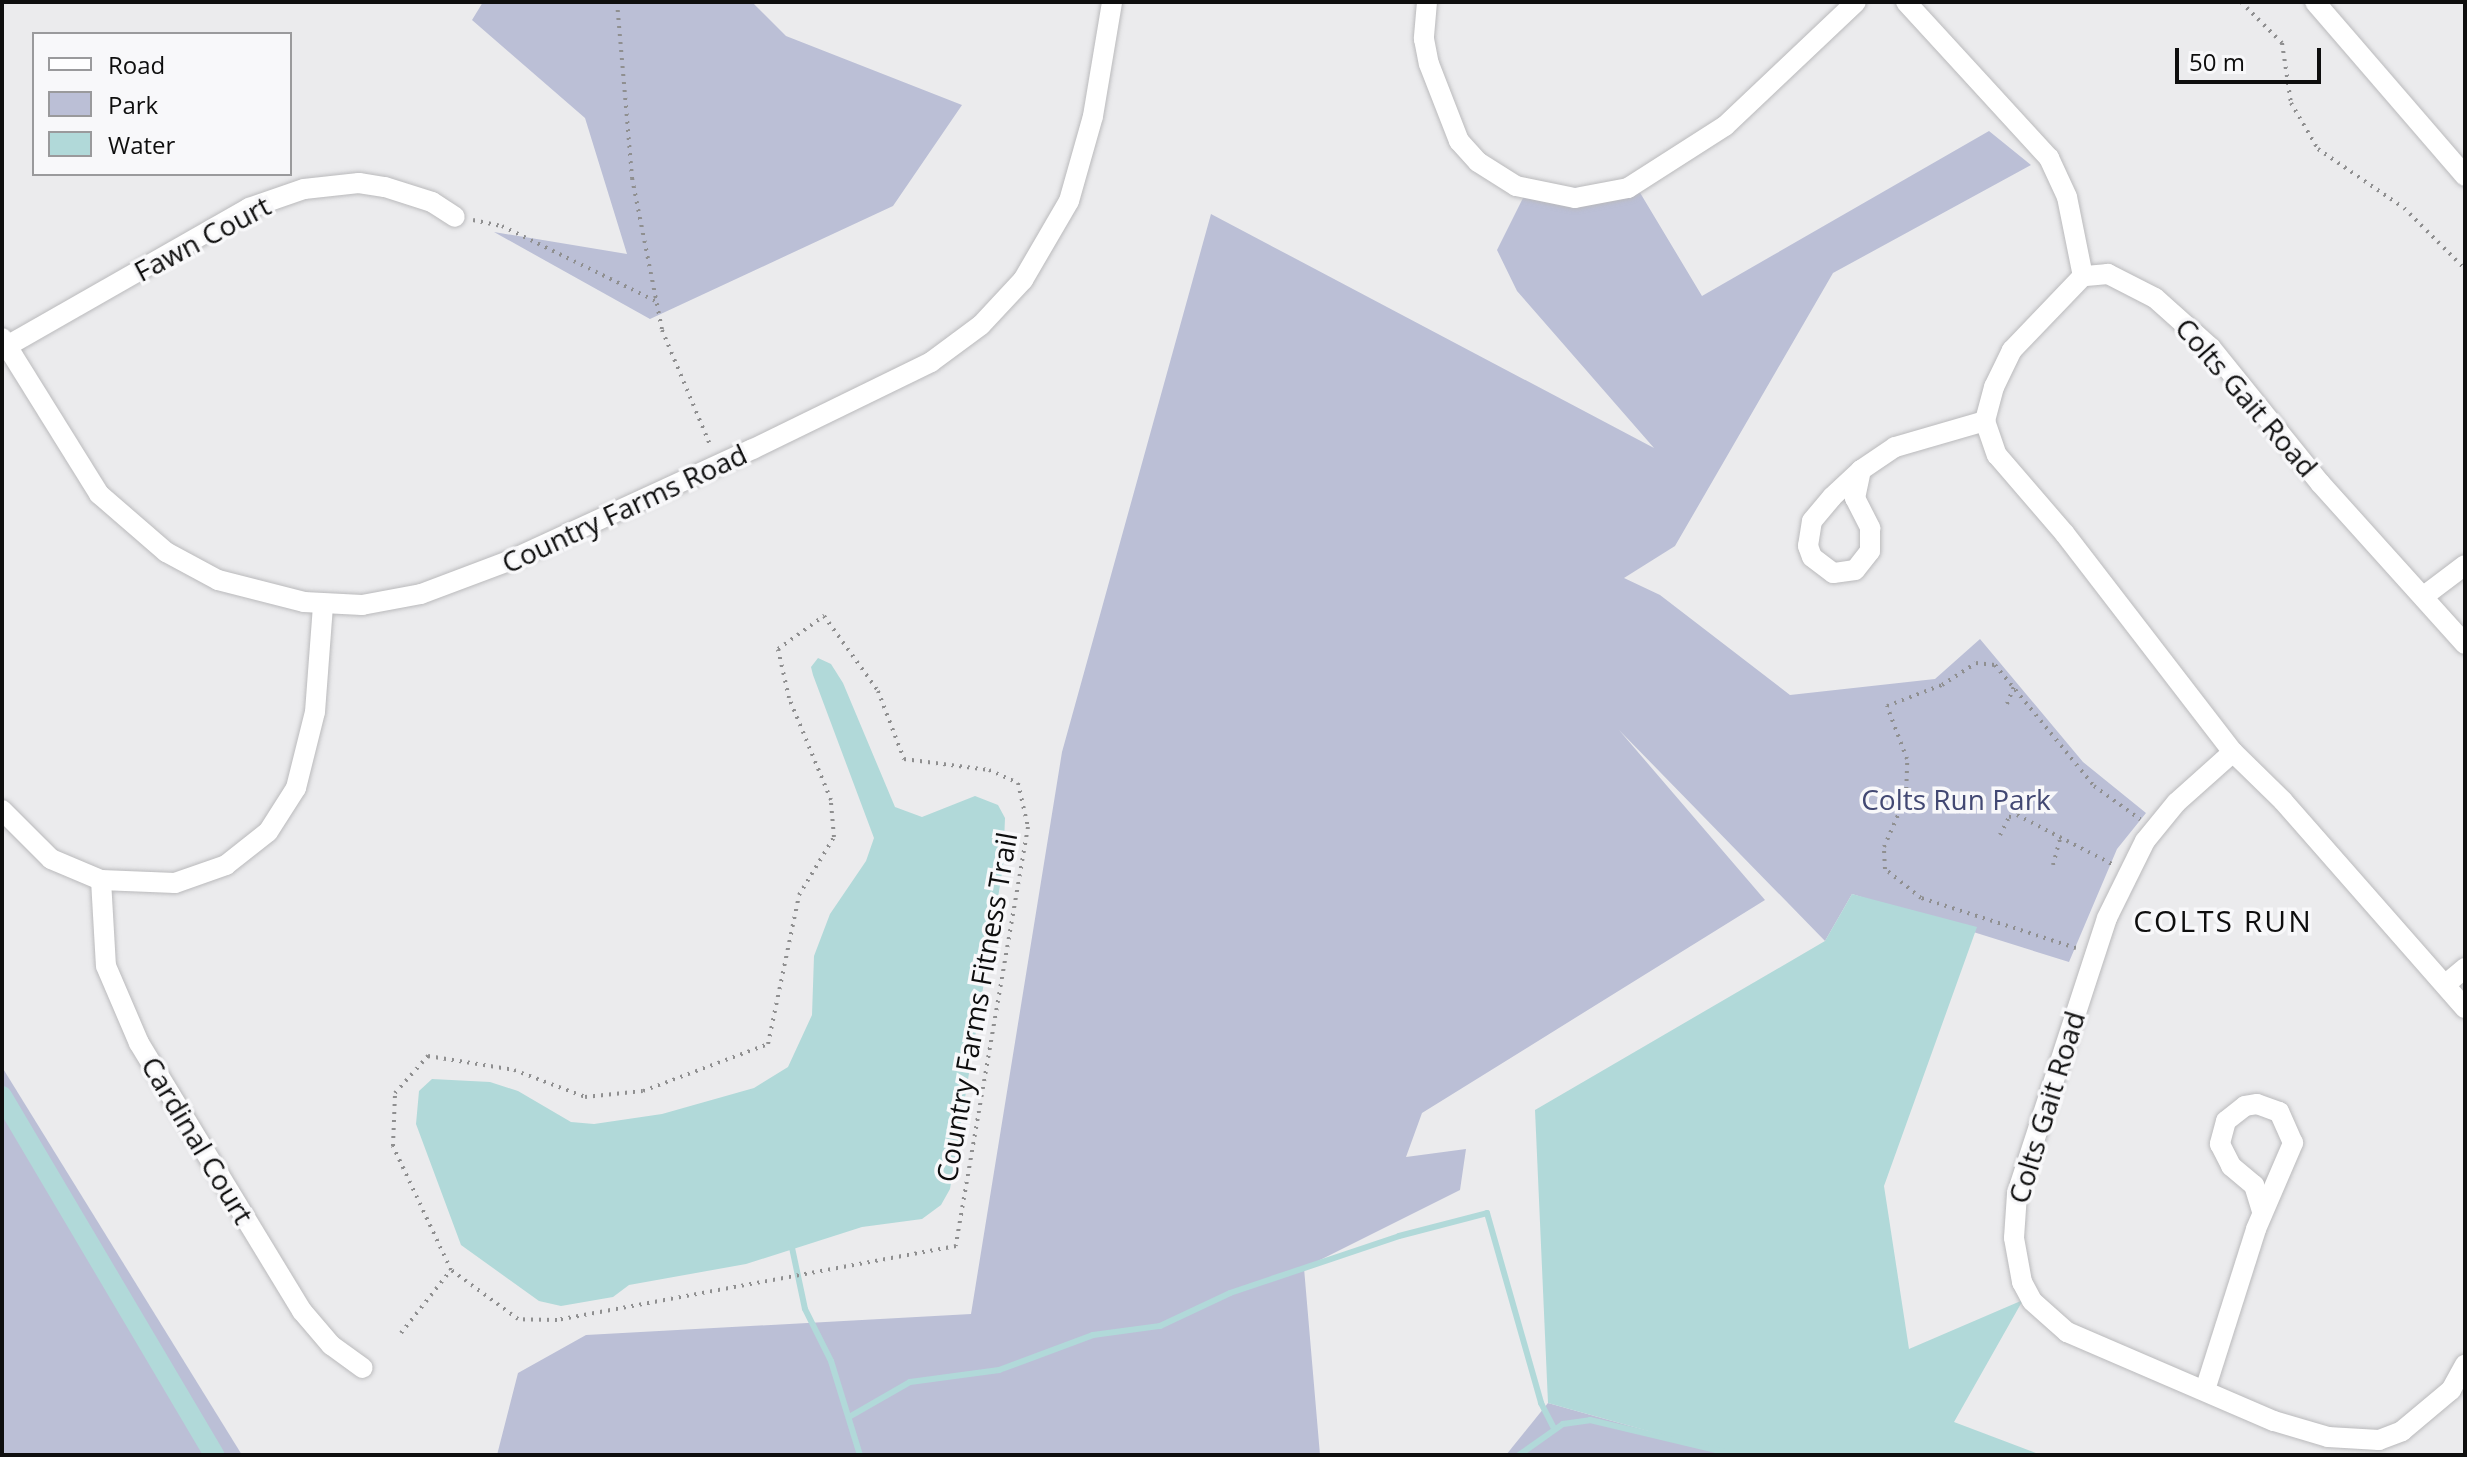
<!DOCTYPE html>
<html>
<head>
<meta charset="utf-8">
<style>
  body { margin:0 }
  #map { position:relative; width:2467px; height:1457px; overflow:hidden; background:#ebebed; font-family:"Open Sans",sans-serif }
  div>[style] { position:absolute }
  .green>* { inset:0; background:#bbbfd6 }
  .water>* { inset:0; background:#b1d9d9 }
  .stream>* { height:6px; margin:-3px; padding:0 3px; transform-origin:3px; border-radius:3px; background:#b1d9d9 }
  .canal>* { height:20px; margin:-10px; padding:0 10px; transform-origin:10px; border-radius:10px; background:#b1d9d9 }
  .path>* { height:4px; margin-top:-2px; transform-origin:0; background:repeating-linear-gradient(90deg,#8f8f90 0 2px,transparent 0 8px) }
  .roads { filter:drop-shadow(0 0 2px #bababc) drop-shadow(0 0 2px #bababc) }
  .minor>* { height:20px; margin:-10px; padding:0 10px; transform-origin:10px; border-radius:10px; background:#fff }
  span { translate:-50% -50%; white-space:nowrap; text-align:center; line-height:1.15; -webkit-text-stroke:7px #f8f8fa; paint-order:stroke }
  .street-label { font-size:28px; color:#0e0e0e }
  .park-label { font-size:28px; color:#424873 }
  .neighbourhood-label { font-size:30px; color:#0e0e0e; letter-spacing:2px }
  .frame { position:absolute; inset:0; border:4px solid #0e0e0e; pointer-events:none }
  .legend { position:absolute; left:32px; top:32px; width:260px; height:144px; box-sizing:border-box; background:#f8f8fa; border:2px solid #9a9a9c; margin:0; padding:10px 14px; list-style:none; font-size:24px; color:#0e0e0e }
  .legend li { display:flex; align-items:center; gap:16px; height:40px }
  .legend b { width:40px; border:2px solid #9a9a9c }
  .scale { position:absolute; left:2175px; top:48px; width:146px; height:36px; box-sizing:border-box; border:4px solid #0e0e0e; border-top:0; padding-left:10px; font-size:24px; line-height:28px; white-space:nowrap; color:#0e0e0e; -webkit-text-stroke:6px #f8f8fa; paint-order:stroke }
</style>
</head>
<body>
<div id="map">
  <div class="green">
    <i style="clip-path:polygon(483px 2px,752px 2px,786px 36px,962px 105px,893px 206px,650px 319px,494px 232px,627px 254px,585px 118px,472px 20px)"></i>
    <i style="clip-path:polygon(1989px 131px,2031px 165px,1833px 273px,1675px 546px,1624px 578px,1660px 595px,1790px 695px,1935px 679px,1980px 639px,2083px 762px,2146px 813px,2117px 849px,2069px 962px,1852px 894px,1825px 941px,1619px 730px,1765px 900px,1422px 1113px,1406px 1157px,1466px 1149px,1460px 1190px,1304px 1268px,1320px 1455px,497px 1455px,518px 1373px,586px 1335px,971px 1314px,1062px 752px,1211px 214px,1654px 448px,1517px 291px,1497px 250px,1528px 188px,1636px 186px,1702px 296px)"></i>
    <i style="clip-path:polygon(2px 1067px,242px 1455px,2px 1455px)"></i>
    <i style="clip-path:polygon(1548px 1403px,1734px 1455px,1506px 1455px)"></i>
  </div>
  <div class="water">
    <i style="clip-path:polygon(818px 658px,831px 664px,843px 683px,895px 807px,922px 817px,975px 796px,998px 805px,1005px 818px,1003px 867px,950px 1189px,941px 1205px,922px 1219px,862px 1227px,746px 1264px,629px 1285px,613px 1297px,561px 1306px,539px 1301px,461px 1245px,416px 1124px,419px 1091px,432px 1079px,490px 1082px,518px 1091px,571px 1122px,594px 1124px,662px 1114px,754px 1088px,788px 1067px,812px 1015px,814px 956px,830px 914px,866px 861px,874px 838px,813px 675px,811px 667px)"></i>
    <i style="clip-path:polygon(1852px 894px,1977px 927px,1884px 1186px,1909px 1349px,2023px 1300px,1954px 1422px,2041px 1455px,1734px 1455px,1548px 1403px,1535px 1110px,1825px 941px)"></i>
  </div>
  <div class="stream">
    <i style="left:791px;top:1243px;width:67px;rotate:78deg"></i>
    <i style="left:805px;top:1309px;width:58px;rotate:63.4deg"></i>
    <i style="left:831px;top:1361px;width:98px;rotate:72.9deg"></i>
    <i style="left:849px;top:1417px;width:70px;rotate:-29.8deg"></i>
    <i style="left:910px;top:1382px;width:90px;rotate:-7.7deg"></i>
    <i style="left:999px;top:1370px;width:100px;rotate:-20.4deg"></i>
    <i style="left:1093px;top:1335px;width:68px;rotate:-7.7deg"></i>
    <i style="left:1160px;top:1326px;width:77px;rotate:-25.2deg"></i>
    <i style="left:1230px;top:1293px;width:178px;rotate:-18.6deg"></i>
    <i style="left:1399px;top:1236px;width:91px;rotate:-14.6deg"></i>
    <i style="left:1487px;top:1213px;width:198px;rotate:74.1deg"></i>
    <i style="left:1541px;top:1403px;width:28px;rotate:63deg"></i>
    <i style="left:1519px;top:1455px;width:54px;rotate:-35.2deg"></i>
    <i style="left:1563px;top:1424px;width:27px;rotate:-8deg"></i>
    <i style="left:1590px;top:1420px;width:151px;rotate:13.4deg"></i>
  </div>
  <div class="canal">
    <i style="left:2px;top:1096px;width:417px;rotate:59.4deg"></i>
  </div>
  <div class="path">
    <i style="left:617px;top:2px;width:177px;rotate:85.1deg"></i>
    <i style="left:632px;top:178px;width:155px;rotate:78.8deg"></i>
    <i style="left:662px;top:330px;width:125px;rotate:67.3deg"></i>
    <i style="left:2241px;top:2px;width:58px;rotate:45deg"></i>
    <i style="left:2282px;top:43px;width:61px;rotate:81.5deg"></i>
    <i style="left:2291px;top:103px;width:53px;rotate:59.6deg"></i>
    <i style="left:2318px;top:149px;width:104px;rotate:34.5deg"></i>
    <i style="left:2404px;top:208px;width:86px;rotate:45deg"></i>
    <i style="left:473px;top:220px;width:30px;rotate:12deg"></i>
    <i style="left:502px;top:226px;width:171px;rotate:26deg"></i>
    <i style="left:2007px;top:704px;width:18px;rotate:-68deg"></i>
    <i style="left:2000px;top:835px;width:20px;rotate:-63deg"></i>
    <i style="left:2009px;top:817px;width:8px;rotate:-14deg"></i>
    <i style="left:2017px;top:815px;width:109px;rotate:27.3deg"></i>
    <i style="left:2053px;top:865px;width:28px;rotate:-75deg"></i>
    <i style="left:2076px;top:948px;width:163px;rotate:-162.1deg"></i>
    <i style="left:1921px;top:898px;width:46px;rotate:-141.1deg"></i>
    <i style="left:1885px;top:869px;width:22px;rotate:-93deg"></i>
    <i style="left:1884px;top:847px;width:55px;rotate:-66.3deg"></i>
    <i style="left:1906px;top:797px;width:38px;rotate:-88deg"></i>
    <i style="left:1907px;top:759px;width:57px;rotate:-110.7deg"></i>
    <i style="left:1887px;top:706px;width:59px;rotate:-20.9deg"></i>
    <i style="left:1942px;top:685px;width:40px;rotate:-32.9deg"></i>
    <i style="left:1976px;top:663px;width:19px;rotate:6deg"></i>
    <i style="left:1995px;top:665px;width:156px;rotate:50.7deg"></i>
    <i style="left:2094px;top:786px;width:57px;rotate:35.7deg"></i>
    <i style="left:401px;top:1333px;width:80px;rotate:-51.6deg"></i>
    <i style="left:451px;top:1270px;width:137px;rotate:-115.1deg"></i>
    <i style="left:393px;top:1146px;width:53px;rotate:-87.8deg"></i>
    <i style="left:395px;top:1093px;width:50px;rotate:-48.3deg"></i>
    <i style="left:428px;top:1056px;width:87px;rotate:9.2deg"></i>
    <i style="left:514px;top:1070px;width:76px;rotate:20.8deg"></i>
    <i style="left:585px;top:1097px;width:58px;rotate:-5.9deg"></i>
    <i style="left:643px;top:1091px;width:134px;rotate:-20.6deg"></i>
    <i style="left:768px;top:1044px;width:152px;rotate:-78.2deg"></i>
    <i style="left:799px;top:895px;width:68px;rotate:-58.9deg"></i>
    <i style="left:834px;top:837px;width:37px;rotate:-95deg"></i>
    <i style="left:831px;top:800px;width:110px;rotate:-112.4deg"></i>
    <i style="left:789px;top:698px;width:50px;rotate:-102.7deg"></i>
    <i style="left:778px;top:649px;width:57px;rotate:-35.7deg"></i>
    <i style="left:824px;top:616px;width:92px;rotate:54.2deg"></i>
    <i style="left:878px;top:691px;width:73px;rotate:69.1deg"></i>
    <i style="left:904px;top:759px;width:86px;rotate:7.4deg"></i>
    <i style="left:989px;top:770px;width:32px;rotate:24deg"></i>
    <i style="left:1018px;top:783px;width:45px;rotate:77.2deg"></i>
    <i style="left:1028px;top:827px;width:425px;rotate:99.8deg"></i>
    <i style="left:956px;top:1246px;width:406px;rotate:169.5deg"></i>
    <i style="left:557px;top:1320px;width:39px;rotate:-179deg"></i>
    <i style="left:518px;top:1319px;width:83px;rotate:-143.8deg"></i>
  </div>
  <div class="roads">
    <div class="minor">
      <i style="left:1427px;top:2px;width:37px;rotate:95deg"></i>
      <i style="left:1424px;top:39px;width:25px;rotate:79deg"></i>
      <i style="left:1429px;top:64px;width:83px;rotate:68.7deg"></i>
      <i style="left:1459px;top:141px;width:28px;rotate:48deg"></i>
      <i style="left:1478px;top:162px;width:45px;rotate:32.3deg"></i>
      <i style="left:1516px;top:186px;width:60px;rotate:11.5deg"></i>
      <i style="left:1575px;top:198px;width:54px;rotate:-10.7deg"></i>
      <i style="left:1628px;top:188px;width:115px;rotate:-32.6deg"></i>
      <i style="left:1725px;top:126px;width:180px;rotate:-43.4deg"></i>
      <i style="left:1906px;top:2px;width:212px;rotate:47.5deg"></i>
      <i style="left:2049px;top:158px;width:43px;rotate:65.2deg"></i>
      <i style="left:2067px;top:197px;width:81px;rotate:78.6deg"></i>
      <i style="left:2315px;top:2px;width:230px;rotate:49.2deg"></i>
      <i style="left:2px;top:338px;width:184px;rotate:58.1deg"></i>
      <i style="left:99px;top:494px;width:89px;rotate:40.9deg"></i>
      <i style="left:166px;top:552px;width:59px;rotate:28.3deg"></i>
      <i style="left:218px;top:580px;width:89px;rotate:14.3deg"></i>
      <i style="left:304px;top:602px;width:58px;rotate:3deg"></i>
      <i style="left:362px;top:605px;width:60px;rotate:-10.6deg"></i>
      <i style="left:421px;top:594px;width:94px;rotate:-20.6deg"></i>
      <i style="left:509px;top:561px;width:268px;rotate:-24.7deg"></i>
      <i style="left:753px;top:449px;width:198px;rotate:-26deg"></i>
      <i style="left:931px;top:362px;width:62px;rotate:-36.5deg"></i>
      <i style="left:981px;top:325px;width:62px;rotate:-47deg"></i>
      <i style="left:1023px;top:280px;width:91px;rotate:-59.8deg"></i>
      <i style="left:1069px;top:201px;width:88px;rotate:-74.2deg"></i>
      <i style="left:1093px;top:116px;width:116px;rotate:-80.5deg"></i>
      <i style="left:7px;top:346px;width:279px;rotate:-29.7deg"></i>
      <i style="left:249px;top:208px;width:58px;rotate:-19.1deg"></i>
      <i style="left:304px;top:189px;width:55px;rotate:-6.2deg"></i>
      <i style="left:359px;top:183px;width:26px;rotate:9deg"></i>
      <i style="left:385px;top:187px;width:49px;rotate:17.7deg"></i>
      <i style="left:432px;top:202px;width:27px;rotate:33deg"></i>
      <i style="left:1861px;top:470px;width:29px;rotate:102deg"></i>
      <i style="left:1855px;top:498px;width:34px;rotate:63deg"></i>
      <i style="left:1870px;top:528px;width:23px;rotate:90deg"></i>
      <i style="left:1870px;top:551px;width:24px;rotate:128deg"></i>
      <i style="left:1855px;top:570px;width:22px;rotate:172deg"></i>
      <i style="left:1833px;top:573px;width:26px;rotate:-143deg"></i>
      <i style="left:1812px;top:557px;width:12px;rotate:-110deg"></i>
      <i style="left:1808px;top:546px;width:25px;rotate:-81deg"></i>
      <i style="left:1812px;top:521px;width:31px;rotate:-50deg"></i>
      <i style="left:1832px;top:497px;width:40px;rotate:-43deg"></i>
      <i style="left:1861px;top:470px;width:41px;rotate:-34.1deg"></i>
      <i style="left:1895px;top:447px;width:94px;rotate:-16.1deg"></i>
      <i style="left:2424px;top:596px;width:51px;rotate:-37.1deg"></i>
      <i style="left:2465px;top:644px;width:217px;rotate:-132deg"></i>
      <i style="left:2320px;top:483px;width:174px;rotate:-128.9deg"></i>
      <i style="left:2211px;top:348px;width:75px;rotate:-138.2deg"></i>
      <i style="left:2155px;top:298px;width:53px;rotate:-152.9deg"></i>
      <i style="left:2108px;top:274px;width:25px;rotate:175deg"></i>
      <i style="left:2083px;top:276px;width:103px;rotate:133.8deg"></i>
      <i style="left:2012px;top:350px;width:41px;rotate:115.9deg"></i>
      <i style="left:1994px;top:387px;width:35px;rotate:105deg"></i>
      <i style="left:1985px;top:421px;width:36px;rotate:71deg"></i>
      <i style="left:1997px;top:455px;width:104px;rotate:49.3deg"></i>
      <i style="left:2065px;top:534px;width:275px;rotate:52.4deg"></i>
      <i style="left:2233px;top:752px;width:70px;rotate:44.4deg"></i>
      <i style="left:2283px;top:801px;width:276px;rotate:48.7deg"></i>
      <i style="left:2233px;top:752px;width:76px;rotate:138.2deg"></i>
      <i style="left:2176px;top:803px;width:49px;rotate:129.2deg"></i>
      <i style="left:2145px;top:841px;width:86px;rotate:116.3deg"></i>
      <i style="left:2107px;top:918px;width:290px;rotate:108.1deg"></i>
      <i style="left:2017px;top:1194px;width:44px;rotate:93.9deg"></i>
      <i style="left:2014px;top:1238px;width:45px;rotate:79.7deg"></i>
      <i style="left:2022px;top:1282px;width:21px;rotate:62deg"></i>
      <i style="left:2032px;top:1301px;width:47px;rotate:41.5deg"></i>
      <i style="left:2067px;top:1332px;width:225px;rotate:23.3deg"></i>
      <i style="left:2274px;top:1421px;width:56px;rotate:16.5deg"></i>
      <i style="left:2328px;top:1437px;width:51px;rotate:3.4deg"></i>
      <i style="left:2379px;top:1440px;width:25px;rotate:-21deg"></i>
      <i style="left:2402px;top:1431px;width:64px;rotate:-39.9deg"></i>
      <i style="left:2451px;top:1390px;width:29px;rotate:-61deg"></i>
      <i style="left:2px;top:810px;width:69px;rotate:45deg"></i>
      <i style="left:51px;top:859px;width:54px;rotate:22.8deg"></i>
      <i style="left:101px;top:880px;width:74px;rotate:2.3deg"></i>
      <i style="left:175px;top:883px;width:54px;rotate:-19.4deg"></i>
      <i style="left:226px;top:865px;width:53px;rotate:-38.2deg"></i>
      <i style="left:268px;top:832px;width:52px;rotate:-57.5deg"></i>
      <i style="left:296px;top:788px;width:78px;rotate:-76deg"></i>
      <i style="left:315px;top:712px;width:107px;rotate:-85.7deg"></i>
      <i style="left:101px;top:880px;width:86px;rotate:86.7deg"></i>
      <i style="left:106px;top:966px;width:84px;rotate:66.8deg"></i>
      <i style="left:139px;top:1043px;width:314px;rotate:58.7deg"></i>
      <i style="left:302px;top:1311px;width:45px;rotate:49.5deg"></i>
      <i style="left:331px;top:1345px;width:39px;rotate:36deg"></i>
      <i style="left:2446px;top:984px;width:25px;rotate:-40deg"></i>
      <i style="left:2205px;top:1390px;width:169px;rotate:-72.4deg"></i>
      <i style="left:2256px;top:1229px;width:94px;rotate:-66.7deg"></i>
      <i style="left:2293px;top:1143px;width:34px;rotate:-114deg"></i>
      <i style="left:2279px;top:1112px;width:23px;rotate:-160deg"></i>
      <i style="left:2257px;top:1104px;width:12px;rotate:171deg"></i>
      <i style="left:2245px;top:1106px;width:24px;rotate:142deg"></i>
      <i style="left:2226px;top:1121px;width:24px;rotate:105deg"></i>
      <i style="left:2220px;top:1144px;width:25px;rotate:63deg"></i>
      <i style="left:2231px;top:1166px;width:30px;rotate:40deg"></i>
      <i style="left:2254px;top:1185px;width:28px;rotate:73deg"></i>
    </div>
  </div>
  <div class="street-label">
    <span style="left:202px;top:238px;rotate:-28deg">Fawn Court</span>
    <span style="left:2247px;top:397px;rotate:49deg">Colts Gait Road</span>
    <span style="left:624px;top:508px;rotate:-25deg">Country Farms Road</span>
    <span style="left:976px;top:1007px;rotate:-80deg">Country Farms Fitness Trail</span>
    <span style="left:2046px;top:1107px;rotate:-73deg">Colts Gait Road</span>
    <span style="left:198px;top:1140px;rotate:59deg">Cardinal Court</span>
  </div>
  <div class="park-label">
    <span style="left:1956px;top:799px">Colts Run Park</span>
  </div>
  <div class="neighbourhood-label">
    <span style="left:2223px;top:921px">COLTS RUN</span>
  </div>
  <div class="frame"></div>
  <ul class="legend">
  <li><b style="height:10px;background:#fff"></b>Road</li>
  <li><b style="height:22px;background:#bbbfd6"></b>Park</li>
  <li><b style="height:22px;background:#b1d9d9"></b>Water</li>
  </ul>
  <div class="scale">50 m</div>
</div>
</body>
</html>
